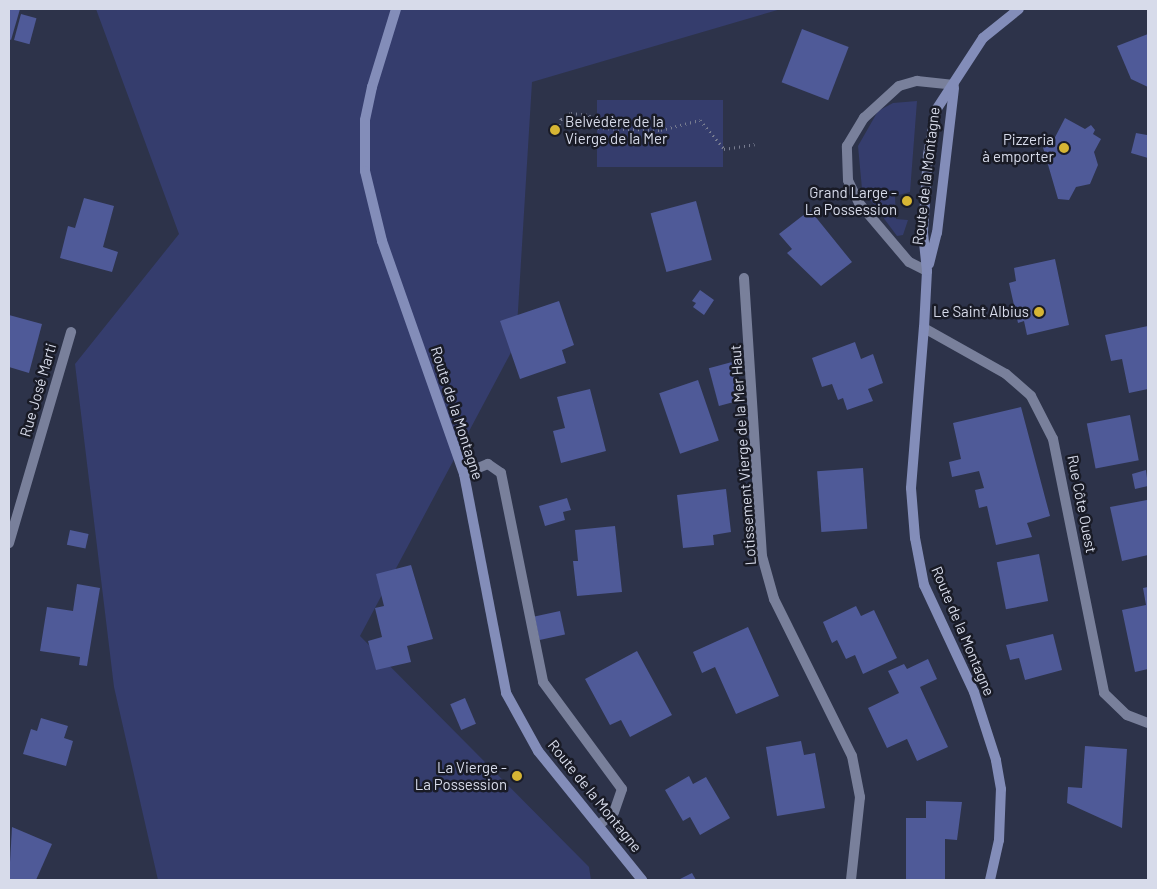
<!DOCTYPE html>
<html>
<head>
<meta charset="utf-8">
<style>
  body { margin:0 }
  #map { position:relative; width:1157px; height:889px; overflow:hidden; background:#2d334a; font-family:Barlow,sans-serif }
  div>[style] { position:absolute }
  .green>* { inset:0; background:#353d6d; transform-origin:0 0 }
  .building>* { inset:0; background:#4f5a98; transform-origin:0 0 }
  .path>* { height:3px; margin-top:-1.5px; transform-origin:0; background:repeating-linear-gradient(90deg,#787d91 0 1px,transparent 0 5px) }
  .service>* { height:10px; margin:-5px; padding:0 5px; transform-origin:5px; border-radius:5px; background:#79809b }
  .minor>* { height:10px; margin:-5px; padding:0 5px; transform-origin:5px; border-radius:5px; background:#79809b }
  .secondary>* { height:10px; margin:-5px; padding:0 5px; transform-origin:5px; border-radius:5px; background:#838db9 }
  .dots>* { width:14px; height:14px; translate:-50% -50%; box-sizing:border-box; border:2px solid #191b26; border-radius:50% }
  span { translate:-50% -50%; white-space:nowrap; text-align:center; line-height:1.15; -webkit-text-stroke:5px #191b26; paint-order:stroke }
  .poi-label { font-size:15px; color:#d7dbea }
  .left { translate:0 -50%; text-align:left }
  .right { translate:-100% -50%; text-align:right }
  .street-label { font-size:15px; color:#d7dbea }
  .frame { position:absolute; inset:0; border:10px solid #d7dbea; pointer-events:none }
</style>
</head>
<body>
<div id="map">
  <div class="green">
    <i style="clip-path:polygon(96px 9px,781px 9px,532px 82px,516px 343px,360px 636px,589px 867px,591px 880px,158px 880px,114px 687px,75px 364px,179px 234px)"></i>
    <i style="left:723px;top:100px;width:67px;height:126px;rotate:90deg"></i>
    <i style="clip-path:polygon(917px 101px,910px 192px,895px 196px,896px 219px,908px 220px,903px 235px,897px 236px,862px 189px,858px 146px,878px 111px,893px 103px)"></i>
  </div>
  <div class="building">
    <i style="clip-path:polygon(9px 9px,20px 9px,11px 40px,9px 39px)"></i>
    <i style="left:21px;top:14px;width:16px;height:27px;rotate:15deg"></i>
    <i style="left:802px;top:29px;width:50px;height:57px;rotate:21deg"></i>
    <i style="clip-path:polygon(1148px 34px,1148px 87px,1131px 79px,1117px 46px)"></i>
    <i style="clip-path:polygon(1065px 118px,1085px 129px,1091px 125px,1095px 130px,1093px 134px,1101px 139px,1094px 152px,1098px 165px,1090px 184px,1076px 187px,1069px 200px,1058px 199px,1042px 144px,1052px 143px)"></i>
    <i style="clip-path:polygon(1136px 133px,1147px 135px,1148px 158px,1131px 153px)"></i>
    <i style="clip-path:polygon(84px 198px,114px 206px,103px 247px,118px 252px,112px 272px,60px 258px,68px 226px,75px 228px)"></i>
    <i style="left:696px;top:201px;width:61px;height:47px;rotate:75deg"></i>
    <i style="clip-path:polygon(810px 210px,852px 262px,821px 286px,787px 253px,792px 249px,779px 234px)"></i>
    <i style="clip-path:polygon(1055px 259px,1069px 325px,1027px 335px,1024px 321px,1018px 323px,1009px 283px,1016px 281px,1014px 268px)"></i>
    <i style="clip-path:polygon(700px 290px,714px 300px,704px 315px,693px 307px,696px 303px,692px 301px)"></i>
    <i style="clip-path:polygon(559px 301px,574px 345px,562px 350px,566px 363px,520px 379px,500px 321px)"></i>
    <i style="clip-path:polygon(9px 315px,42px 324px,29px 373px,9px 367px)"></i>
    <i style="clip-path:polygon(1148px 326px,1148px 389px,1129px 393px,1122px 359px,1111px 361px,1105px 335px)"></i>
    <i style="clip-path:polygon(855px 342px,861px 359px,873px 354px,883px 383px,868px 389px,873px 401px,847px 410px,843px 398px,838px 400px,832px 384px,822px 387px,812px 358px)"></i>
    <i style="left:732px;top:362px;width:39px;height:24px;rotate:75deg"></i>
    <i style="left:698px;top:380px;width:64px;height:41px;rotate:71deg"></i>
    <i style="clip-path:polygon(590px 389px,606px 451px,561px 463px,553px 431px,565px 428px,557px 397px)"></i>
    <i style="clip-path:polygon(1021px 407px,1050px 516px,1027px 523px,1032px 537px,996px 545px,987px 506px,979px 508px,975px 490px,984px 488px,979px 471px,952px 477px,949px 462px,961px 459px,953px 423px)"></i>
    <i style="left:1130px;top:415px;width:46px;height:44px;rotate:79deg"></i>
    <i style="left:863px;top:468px;width:61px;height:46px;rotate:86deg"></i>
    <i style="clip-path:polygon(1146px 470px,1148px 486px,1135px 489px,1132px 474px)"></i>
    <i style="clip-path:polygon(726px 489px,731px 532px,713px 535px,714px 545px,683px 548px,677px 495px)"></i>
    <i style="clip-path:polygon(567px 498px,571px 510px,563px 512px,565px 520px,545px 526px,539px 506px)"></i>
    <i style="clip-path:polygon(1147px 500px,1148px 555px,1122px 561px,1110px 507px)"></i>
    <i style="clip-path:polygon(615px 526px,622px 592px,577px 596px,573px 561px,578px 561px,575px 530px)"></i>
    <i style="left:70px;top:530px;width:19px;height:15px;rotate:12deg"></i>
    <i style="left:1039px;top:554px;width:48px;height:43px;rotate:79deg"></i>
    <i style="clip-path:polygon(411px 565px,433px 639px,407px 646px,411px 662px,376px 670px,368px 641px,382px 637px,375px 608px,384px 606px,376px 574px)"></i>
    <i style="clip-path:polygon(77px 584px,100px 588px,87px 666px,79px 665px,80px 657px,40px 651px,47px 607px,73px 611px)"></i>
    <i style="clip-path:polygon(1148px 587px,1148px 669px,1135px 672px,1122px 610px,1146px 605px,1143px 588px)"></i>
    <i style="clip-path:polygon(856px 606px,861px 616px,874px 610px,897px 658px,863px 674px,855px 655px,846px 659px,837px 640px,832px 643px,823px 622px)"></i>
    <i style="left:560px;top:611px;width:24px;height:26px;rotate:78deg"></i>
    <i style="clip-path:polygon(748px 627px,779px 696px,736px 714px,715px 667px,702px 673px,693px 652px)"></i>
    <i style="clip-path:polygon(1053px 634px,1062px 670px,1025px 680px,1019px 658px,1010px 660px,1006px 645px)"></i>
    <i style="clip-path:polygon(637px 651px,672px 715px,630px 737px,621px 720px,610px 725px,585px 679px)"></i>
    <i style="clip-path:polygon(928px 659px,937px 679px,920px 687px,948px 747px,917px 761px,907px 739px,887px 748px,868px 708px,899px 693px,888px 671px,904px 664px,907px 669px)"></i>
    <i style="left:465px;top:698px;width:28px;height:16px;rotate:67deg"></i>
    <i style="clip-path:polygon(41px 718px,68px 726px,64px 738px,73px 741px,66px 766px,23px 754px,31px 729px,37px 731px)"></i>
    <i style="clip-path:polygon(801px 741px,804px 755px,815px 753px,825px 808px,777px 816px,766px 747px)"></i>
    <i style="clip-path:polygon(1085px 746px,1127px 749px,1122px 828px,1067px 803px,1068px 787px,1082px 788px)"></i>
    <i style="clip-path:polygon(689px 776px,693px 784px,706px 777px,730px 818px,700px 835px,690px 817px,683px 821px,665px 790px)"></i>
    <i style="clip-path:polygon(926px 801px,962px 802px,957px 840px,945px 839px,945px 880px,906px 880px,906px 818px,926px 818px)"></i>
    <i style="clip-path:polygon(12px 827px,52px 844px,36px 880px,9px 880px)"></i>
    <i style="clip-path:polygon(692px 873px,696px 880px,678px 880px)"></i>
  </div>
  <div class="path">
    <i style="left:557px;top:129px;width:11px;rotate:-68deg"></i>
    <i style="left:561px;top:119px;width:12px;rotate:-31deg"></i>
    <i style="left:571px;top:113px;width:18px;rotate:6deg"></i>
    <i style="left:589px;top:115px;width:16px;rotate:55deg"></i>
    <i style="left:598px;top:128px;width:63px;rotate:1.8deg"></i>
    <i style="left:661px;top:130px;width:40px;rotate:-14.4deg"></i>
    <i style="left:700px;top:120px;width:38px;rotate:50deg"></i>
    <i style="left:724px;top:149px;width:31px;rotate:-9deg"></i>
  </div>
  <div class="service">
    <i style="left:927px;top:271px;width:20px;rotate:-153deg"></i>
    <i style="left:909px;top:262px;width:77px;rotate:-130.3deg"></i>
    <i style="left:859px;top:203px;width:25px;rotate:-116deg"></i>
    <i style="left:848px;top:180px;width:34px;rotate:-92deg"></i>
    <i style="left:847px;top:146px;width:33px;rotate:-59deg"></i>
    <i style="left:864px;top:118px;width:47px;rotate:-42.4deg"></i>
    <i style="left:899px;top:86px;width:19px;rotate:-16deg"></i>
    <i style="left:917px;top:81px;width:37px;rotate:6deg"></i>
  </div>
  <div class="minor">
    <i style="left:744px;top:278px;width:279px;rotate:86.3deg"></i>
    <i style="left:762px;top:556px;width:45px;rotate:74.4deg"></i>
    <i style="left:774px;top:599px;width:175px;rotate:63.6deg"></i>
    <i style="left:852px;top:756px;width:42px;rotate:79deg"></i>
    <i style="left:860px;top:797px;width:83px;rotate:96.2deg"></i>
    <i style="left:924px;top:328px;width:94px;rotate:29.3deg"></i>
    <i style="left:1006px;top:374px;width:33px;rotate:41deg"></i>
    <i style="left:1031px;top:396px;width:48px;rotate:62.9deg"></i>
    <i style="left:1053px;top:439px;width:259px;rotate:78.6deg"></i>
    <i style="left:1104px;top:693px;width:32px;rotate:44deg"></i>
    <i style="left:1127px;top:715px;width:22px;rotate:21deg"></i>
    <i style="left:464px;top:474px;width:26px;rotate:-23deg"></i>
    <i style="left:488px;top:464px;width:16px;rotate:35deg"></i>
    <i style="left:501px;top:473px;width:213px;rotate:78.6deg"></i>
    <i style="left:543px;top:682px;width:133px;rotate:53.6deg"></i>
    <i style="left:622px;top:789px;width:24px;rotate:109deg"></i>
    <i style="left:614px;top:812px;width:20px;rotate:139deg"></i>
    <i style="left:9px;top:543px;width:220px;rotate:-73.6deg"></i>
  </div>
  <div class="secondary">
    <i style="left:396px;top:9px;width:82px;rotate:107.1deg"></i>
    <i style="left:372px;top:87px;width:34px;rotate:102deg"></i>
    <i style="left:365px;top:120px;width:51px;rotate:90deg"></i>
    <i style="left:365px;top:171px;width:72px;rotate:76.3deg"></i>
    <i style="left:382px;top:241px;width:247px;rotate:70.6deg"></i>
    <i style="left:464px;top:474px;width:223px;rotate:79.1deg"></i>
    <i style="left:506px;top:693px;width:66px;rotate:61.1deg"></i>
    <i style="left:538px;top:751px;width:166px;rotate:51.1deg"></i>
    <i style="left:929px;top:264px;width:32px;rotate:-76deg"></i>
    <i style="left:937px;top:233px;width:146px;rotate:-83.3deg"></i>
    <i style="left:990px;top:880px;width:41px;rotate:-77.3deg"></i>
    <i style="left:999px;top:840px;width:51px;rotate:-87.8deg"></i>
    <i style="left:1001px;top:789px;width:29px;rotate:-100deg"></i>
    <i style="left:996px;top:760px;width:71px;rotate:-107.9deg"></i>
    <i style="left:974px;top:692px;width:118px;rotate:-115deg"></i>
    <i style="left:924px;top:585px;width:48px;rotate:-100.8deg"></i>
    <i style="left:915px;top:538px;width:50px;rotate:-94.6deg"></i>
    <i style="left:911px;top:488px;width:161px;rotate:-85.4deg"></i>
    <i style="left:924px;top:328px;width:57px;rotate:-87deg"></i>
    <i style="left:927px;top:271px;width:39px;rotate:-96deg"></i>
    <i style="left:923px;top:232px;width:77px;rotate:-86.3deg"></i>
    <i style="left:928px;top:155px;width:46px;rotate:-79.9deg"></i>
    <i style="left:936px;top:110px;width:86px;rotate:-56.9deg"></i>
    <i style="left:983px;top:38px;width:46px;rotate:-38.9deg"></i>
  </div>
  <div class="dots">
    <i style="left:555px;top:130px;background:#d6b534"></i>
    <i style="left:1064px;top:148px;background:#d6b534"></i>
    <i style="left:907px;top:201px;background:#d6b534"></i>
    <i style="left:1039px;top:312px;background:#d6b534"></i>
    <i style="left:517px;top:776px;background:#d6b534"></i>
  </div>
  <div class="poi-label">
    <span class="left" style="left:565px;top:130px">Belvédère de la<br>Vierge de la Mer</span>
    <span class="right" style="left:1054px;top:148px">Pizzeria<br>à emporter</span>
    <span class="right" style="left:897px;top:201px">Grand Large -<br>La Possession</span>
    <span class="right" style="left:1029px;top:312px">Le Saint Albius</span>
    <span class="right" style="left:507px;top:776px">La Vierge -<br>La Possession</span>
  </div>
  <div class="street-label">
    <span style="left:926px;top:176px;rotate:-83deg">Route de la Montagne</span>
    <span style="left:38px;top:390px;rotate:-74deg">Rue José Marti</span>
    <span style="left:457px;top:413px;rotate:72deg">Route de la Montagne</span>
    <span style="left:743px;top:455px;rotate:-94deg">Lotissement Vierge de la Mer Haut</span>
    <span style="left:1082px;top:504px;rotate:79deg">Rue Côte Ouest</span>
    <span style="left:963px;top:631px;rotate:67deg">Route de la Montagne</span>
    <span style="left:595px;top:796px;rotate:51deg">Route de la Montagne</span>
  </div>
  <div class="frame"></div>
</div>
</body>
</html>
